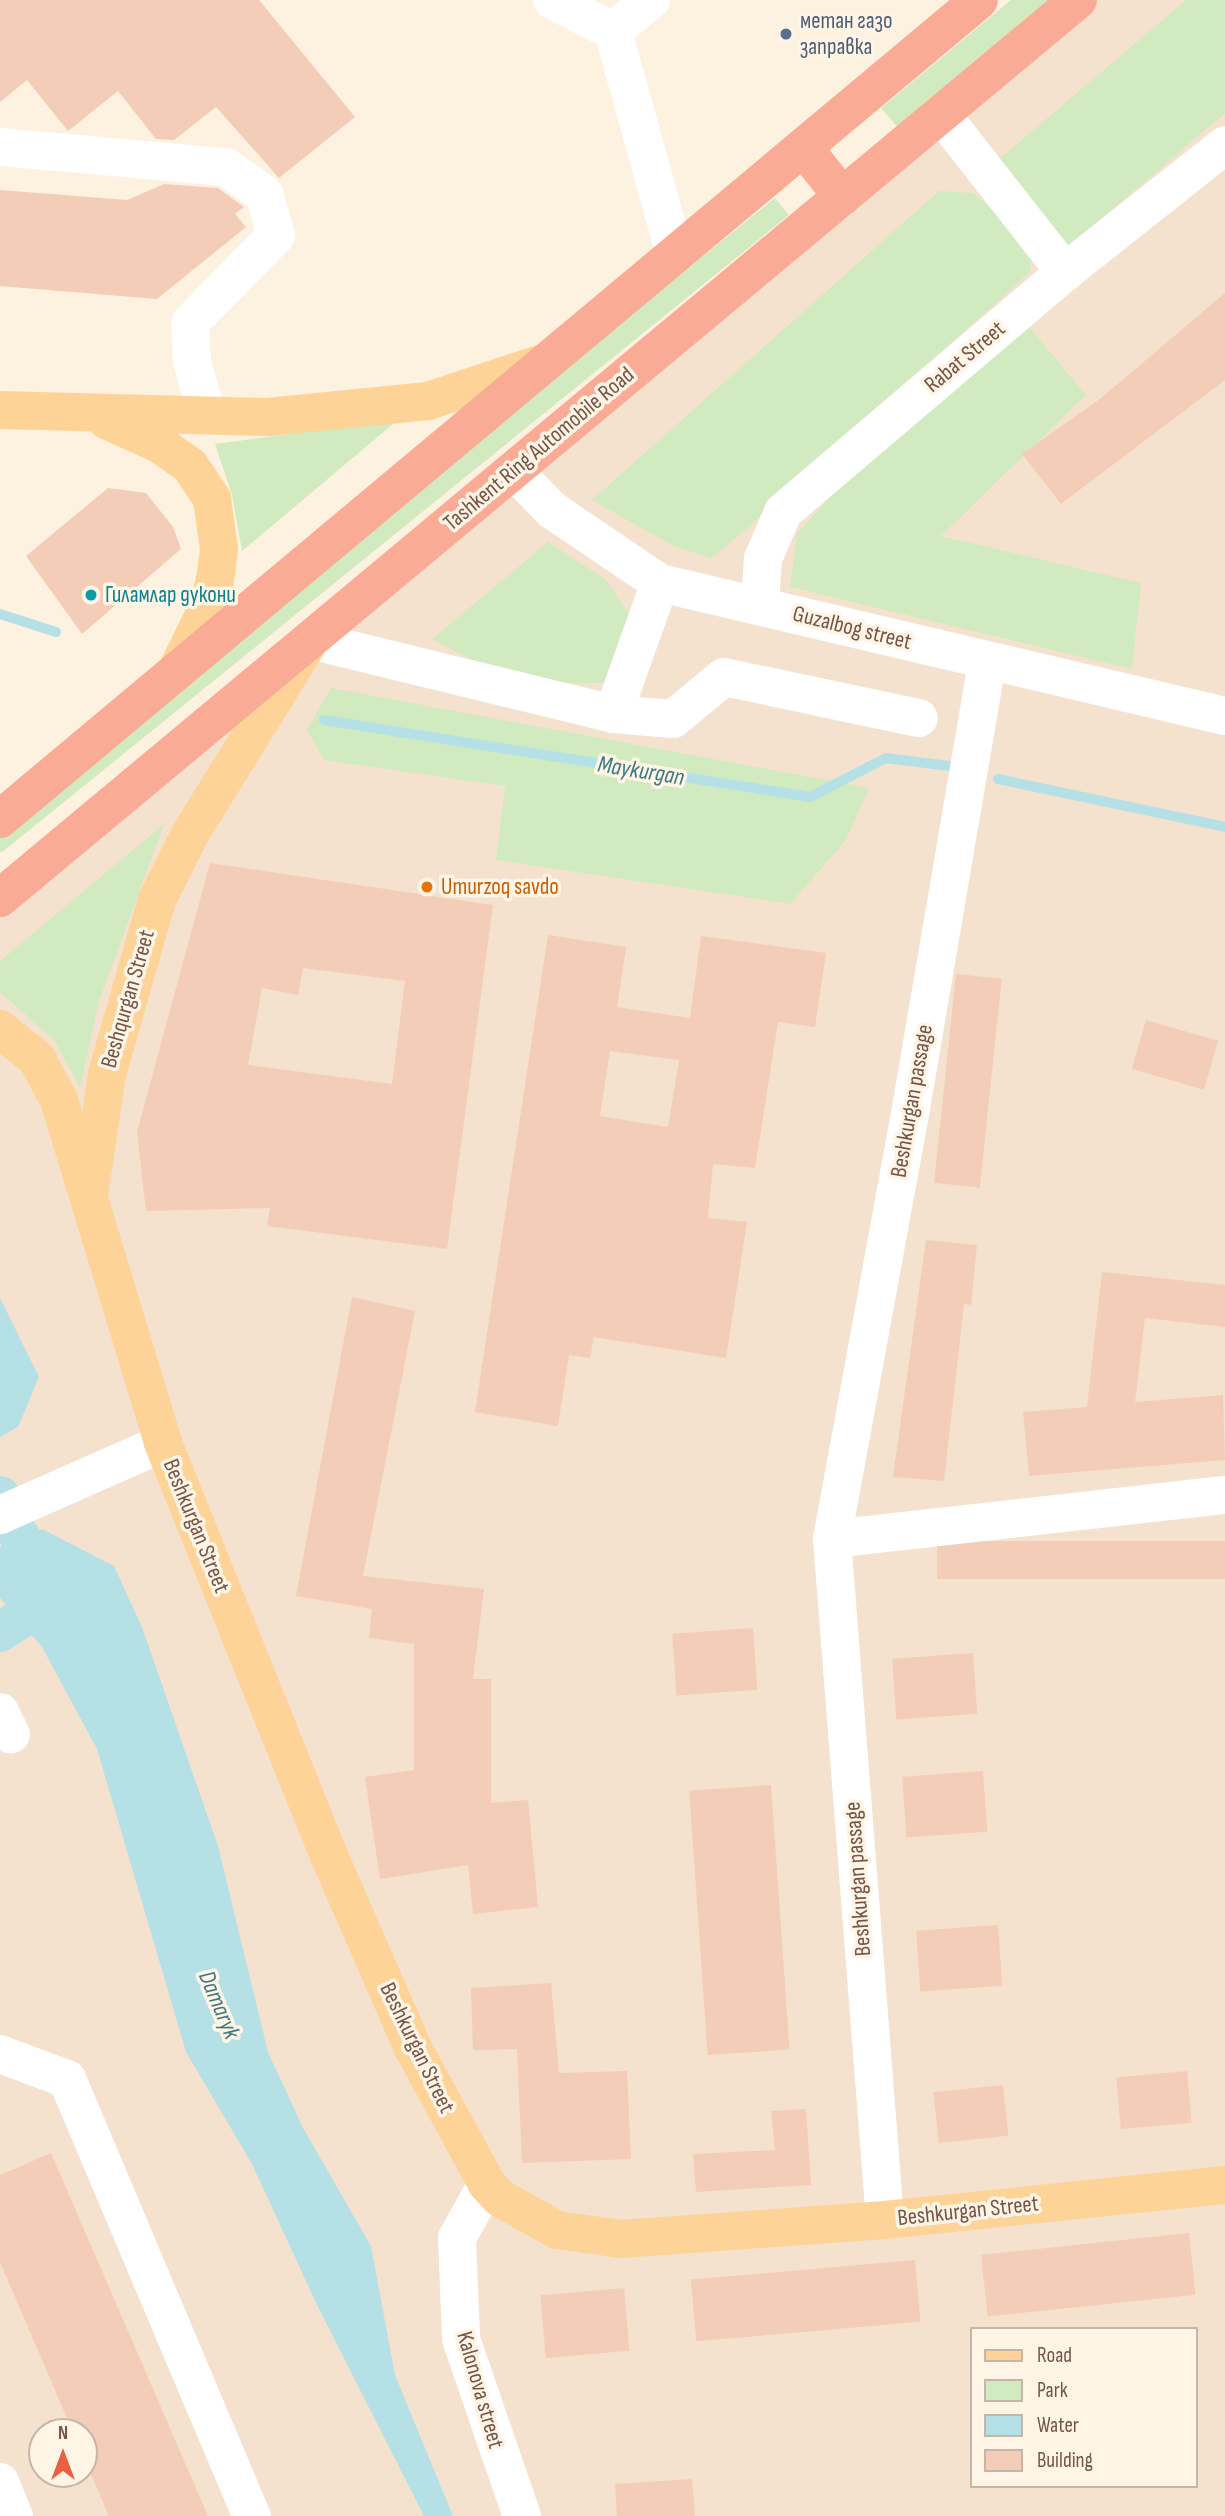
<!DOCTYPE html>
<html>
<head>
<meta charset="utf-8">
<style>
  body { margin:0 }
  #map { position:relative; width:1225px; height:2516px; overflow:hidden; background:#fdf1e0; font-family:"Sofia Sans Condensed",sans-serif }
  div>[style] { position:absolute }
  .residential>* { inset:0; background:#f4e2cf }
  .green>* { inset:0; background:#d2eabf; transform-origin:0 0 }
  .water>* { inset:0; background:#b5e1e6 }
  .stream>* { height:10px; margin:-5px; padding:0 5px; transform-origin:5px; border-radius:5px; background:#b5e1e6 }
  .canal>* { height:40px; margin:-20px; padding:0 20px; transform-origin:20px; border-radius:20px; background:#b5e1e6 }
  .building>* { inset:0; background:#f3cdb7; transform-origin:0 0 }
  .minor>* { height:38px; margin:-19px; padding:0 19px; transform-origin:19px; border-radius:19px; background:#fff }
  .major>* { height:38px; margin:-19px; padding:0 19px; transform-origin:19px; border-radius:19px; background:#fdd397 }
  .highway>* { height:38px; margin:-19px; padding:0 19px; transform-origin:19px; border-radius:19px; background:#f9ab95 }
  .dots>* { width:19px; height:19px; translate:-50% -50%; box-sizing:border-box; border:4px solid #fff5e7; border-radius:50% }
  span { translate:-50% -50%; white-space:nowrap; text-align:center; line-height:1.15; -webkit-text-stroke:7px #fff5e7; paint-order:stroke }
  .service-label { font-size:23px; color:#4e5e75 }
  .left { translate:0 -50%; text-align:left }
  .street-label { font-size:23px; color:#745547 }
  .culture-label { font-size:23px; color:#0d838f }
  .food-label { font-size:23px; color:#c56008 }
  .water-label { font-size:24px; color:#3e7981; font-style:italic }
  .legend { position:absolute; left:970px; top:2327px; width:228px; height:161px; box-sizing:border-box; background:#fff5e7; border:2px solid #c7b5a7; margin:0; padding:9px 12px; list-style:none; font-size:21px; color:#745547 }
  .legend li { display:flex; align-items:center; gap:14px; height:35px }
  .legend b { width:35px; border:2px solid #c7b5a7 }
  .north { position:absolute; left:28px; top:2418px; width:70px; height:70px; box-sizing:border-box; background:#fff5e7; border:2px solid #c7b5a7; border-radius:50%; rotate:0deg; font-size:19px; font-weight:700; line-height:28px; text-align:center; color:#745547 }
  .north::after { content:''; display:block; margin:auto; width:24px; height:32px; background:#ea6142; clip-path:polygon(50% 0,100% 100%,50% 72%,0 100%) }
</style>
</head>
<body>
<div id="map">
  <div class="residential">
    <i style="clip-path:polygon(evenodd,1088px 0,1225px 0,1225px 2516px,0 2516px,0 903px,1088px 0,971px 2329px,1195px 2329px,1195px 2486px,971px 2486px,971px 2329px,1088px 0,42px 2432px,84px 2432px,84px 2474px,42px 2474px,42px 2432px)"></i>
  </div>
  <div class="green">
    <i style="clip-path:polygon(1011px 0,1056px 0,900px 130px,881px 108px)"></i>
    <i style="clip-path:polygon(1186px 0,1225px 0,1225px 113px,1068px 247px,995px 163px)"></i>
    <i style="clip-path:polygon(939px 191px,973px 193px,998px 213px,1032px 252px,1030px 272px,736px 538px,711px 558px,673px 546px,592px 500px)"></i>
    <i style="left:775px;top:198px;width:22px;height:1013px;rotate:51deg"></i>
    <i style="clip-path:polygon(1024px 321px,1086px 395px,941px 536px,1141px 583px,1132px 669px,790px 587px,797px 534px,850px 474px)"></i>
    <i style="clip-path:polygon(399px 419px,242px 551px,232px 495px,215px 444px)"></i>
    <i style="clip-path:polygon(548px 542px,605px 579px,629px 614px,604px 683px,549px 683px,482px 665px,432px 639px)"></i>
    <i style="clip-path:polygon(331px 688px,869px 788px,846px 840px,790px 904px,496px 860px,505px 786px,324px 760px,307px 730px)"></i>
    <i style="clip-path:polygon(164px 824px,99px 1001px,80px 1087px,55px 1041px,0 992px,0 961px)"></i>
  </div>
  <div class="water">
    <i style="clip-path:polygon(0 1298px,39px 1377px,18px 1427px,0 1437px)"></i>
    <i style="clip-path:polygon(42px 1529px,114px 1566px,142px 1627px,218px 1846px,268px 2052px,303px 2128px,371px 2246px,395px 2375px,453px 2516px,424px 2516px,317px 2305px,252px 2164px,186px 2052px,97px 1749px,42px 1647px,0 1598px,0 1547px)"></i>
  </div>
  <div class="stream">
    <i style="left:0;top:614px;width:59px;rotate:17.8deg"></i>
    <i style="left:324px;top:720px;width:492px;rotate:9deg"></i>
    <i style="left:810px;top:797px;width:85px;rotate:-27.2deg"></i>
    <i style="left:886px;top:758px;width:64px;rotate:7.2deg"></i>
    <i style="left:998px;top:779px;width:232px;rotate:11.9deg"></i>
  </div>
  <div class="canal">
    <i style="left:0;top:1496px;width:16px;rotate:76deg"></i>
    <i style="left:4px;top:1512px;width:85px;rotate:57.4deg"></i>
    <i style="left:0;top:1632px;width:68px;rotate:-33deg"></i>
  </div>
  <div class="building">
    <i style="clip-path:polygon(0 0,259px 0,355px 117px,279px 178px,216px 107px,174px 140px,156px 139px,118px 91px,68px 131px,27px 80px,0 102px)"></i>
    <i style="clip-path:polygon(164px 184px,218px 188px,244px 207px,235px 214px,246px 227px,157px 299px,0 286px,0 190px,127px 200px)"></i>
    <i style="clip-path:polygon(1225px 293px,1225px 380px,1061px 504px,1022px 454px,1100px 399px)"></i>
    <i style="clip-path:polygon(108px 488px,146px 493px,173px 527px,181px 549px,82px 634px,26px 556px)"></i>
    <i style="clip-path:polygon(evenodd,210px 863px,493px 905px,447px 1249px,267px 1226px,270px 1208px,146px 1211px,137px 1132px,210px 863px,303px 968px,405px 981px,392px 1084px,248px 1065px,262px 988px,298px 995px,303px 968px)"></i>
    <i style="clip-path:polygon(evenodd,548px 935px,626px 947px,617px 1007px,690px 1018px,701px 936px,826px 953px,815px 1027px,778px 1022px,755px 1168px,713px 1164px,708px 1218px,747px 1222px,726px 1358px,594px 1337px,590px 1358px,569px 1355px,558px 1426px,475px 1412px,548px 935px,610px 1051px,679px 1060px,668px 1127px,600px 1116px,610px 1051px)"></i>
    <i style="left:956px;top:974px;width:46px;height:210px;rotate:6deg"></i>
    <i style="left:1146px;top:1020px;width:75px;height:51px;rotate:16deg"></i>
    <i style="clip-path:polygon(926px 1240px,977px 1245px,971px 1305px,964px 1304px,944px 1481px,893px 1477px)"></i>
    <i style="clip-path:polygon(1102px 1272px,1225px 1285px,1225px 1327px,1145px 1318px,1135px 1402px,1223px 1395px,1225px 1460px,1029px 1476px,1023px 1412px,1087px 1407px)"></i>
    <i style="clip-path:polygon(352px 1297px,415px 1311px,363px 1576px,484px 1589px,473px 1679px,491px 1679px,491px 1803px,528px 1800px,538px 1907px,473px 1914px,468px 1865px,380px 1879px,365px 1777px,414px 1770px,414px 1644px,369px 1638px,372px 1609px,296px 1596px)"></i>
    <i style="left:1225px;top:1541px;width:38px;height:288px;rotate:90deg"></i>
    <i style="left:753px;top:1628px;width:62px;height:81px;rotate:86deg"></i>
    <i style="left:973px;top:1653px;width:61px;height:81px;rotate:86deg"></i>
    <i style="left:983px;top:1771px;width:61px;height:81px;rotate:86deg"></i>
    <i style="left:771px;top:1785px;width:265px;height:82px;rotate:86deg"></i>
    <i style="left:998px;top:1925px;width:61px;height:82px;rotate:86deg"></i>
    <i style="clip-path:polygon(551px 1983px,559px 2073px,627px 2071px,631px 2159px,522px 2163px,517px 2049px,473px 2050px,471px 1988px)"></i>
    <i style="left:1187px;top:2071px;width:52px;height:71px;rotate:85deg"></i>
    <i style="left:1003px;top:2085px;width:51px;height:70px;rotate:84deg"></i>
    <i style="clip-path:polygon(806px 2109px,811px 2185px,696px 2192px,693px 2154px,775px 2150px,771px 2111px)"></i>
    <i style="clip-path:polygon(51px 2153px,208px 2516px,109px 2516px,84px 2458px,84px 2432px,73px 2432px,0 2262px,0 2175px)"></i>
    <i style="left:1189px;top:2233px;width:62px;height:209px;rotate:84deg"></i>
    <i style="left:915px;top:2260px;width:62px;height:225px;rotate:85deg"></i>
    <i style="left:624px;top:2288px;width:63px;height:84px;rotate:85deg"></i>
    <i style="clip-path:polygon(692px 2479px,695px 2516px,617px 2516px,615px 2484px)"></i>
  </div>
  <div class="minor">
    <i style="left:552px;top:0;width:68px;rotate:26.9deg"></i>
    <i style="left:651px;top:0;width:49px;rotate:140.8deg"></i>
    <i style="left:613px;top:31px;width:231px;rotate:74.5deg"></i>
    <i style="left:941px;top:114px;width:201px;rotate:51.9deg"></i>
    <i style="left:0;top:147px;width:227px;rotate:5.1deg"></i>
    <i style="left:226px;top:167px;width:47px;rotate:35.4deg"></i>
    <i style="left:264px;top:194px;width:43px;rotate:73.7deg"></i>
    <i style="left:276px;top:235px;width:123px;rotate:134.3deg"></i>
    <i style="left:190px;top:323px;width:38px;rotate:87deg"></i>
    <i style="left:192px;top:361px;width:57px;rotate:74.7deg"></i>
    <i style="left:513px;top:470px;width:56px;rotate:45.7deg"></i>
    <i style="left:552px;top:510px;width:130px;rotate:34.1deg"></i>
    <i style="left:660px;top:583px;width:580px;rotate:13.25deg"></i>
    <i style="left:760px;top:605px;width:46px;rotate:-86.3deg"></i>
    <i style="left:763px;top:559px;width:51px;rotate:-66.9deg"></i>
    <i style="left:783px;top:512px;width:370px;rotate:-40.4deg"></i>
    <i style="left:1065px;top:272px;width:204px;rotate:-38.4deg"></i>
    <i style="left:310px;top:640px;width:312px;rotate:13.7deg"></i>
    <i style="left:613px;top:714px;width:60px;rotate:4.8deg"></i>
    <i style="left:673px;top:719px;width:66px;rotate:-39.5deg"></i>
    <i style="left:724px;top:677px;width:199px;rotate:11.9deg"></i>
    <i style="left:613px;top:714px;width:139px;rotate:-70.3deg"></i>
    <i style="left:0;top:1515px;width:178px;rotate:-23.8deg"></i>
    <i style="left:832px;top:1539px;width:395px;rotate:-6.4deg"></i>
    <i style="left:0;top:1712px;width:25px;rotate:64deg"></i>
    <i style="left:0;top:2054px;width:72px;rotate:20.5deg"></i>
    <i style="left:67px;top:2079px;width:475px;rotate:67.1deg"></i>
    <i style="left:487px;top:2184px;width:62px;rotate:119.1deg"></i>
    <i style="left:457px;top:2238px;width:101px;rotate:87.7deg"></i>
    <i style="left:461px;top:2339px;width:187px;rotate:71deg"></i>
    <i style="left:885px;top:2220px;width:683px;rotate:-94.45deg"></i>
    <i style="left:832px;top:1539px;width:444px;rotate:-79.6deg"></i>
    <i style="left:912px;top:1102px;width:446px;rotate:-80.3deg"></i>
    <i style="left:0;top:2482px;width:37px;rotate:68deg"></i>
  </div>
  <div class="major">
    <i style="left:0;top:410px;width:268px;rotate:1.5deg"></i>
    <i style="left:268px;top:417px;width:161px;rotate:-5.7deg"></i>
    <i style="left:428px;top:401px;width:118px;rotate:-18.3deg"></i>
    <i style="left:106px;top:420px;width:58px;rotate:24.4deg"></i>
    <i style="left:159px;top:444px;width:38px;rotate:35deg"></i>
    <i style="left:190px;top:466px;width:40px;rotate:56deg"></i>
    <i style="left:212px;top:499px;width:50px;rotate:82deg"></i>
    <i style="left:219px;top:549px;width:31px;rotate:97deg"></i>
    <i style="left:215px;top:580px;width:28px;rotate:105deg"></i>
    <i style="left:208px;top:607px;width:72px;rotate:116.2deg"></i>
    <i style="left:0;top:1029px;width:48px;rotate:39deg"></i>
    <i style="left:37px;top:1059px;width:47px;rotate:61.8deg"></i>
    <i style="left:59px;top:1100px;width:358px;rotate:73.1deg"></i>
    <i style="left:163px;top:1443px;width:447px;rotate:68.1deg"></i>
    <i style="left:330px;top:1858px;width:207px;rotate:66.4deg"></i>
    <i style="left:413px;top:2048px;width:155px;rotate:61.4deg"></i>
    <i style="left:487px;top:2184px;width:19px;rotate:47deg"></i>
    <i style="left:500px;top:2198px;width:65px;rotate:29.3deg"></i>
    <i style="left:557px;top:2230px;width:65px;rotate:8deg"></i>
    <i style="left:621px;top:2239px;width:265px;rotate:-4.1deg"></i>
    <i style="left:885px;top:2220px;width:342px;rotate:-5.9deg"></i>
    <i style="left:90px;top:1188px;width:115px;rotate:-81.5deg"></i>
    <i style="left:107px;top:1074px;width:181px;rotate:-74deg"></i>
    <i style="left:157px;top:900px;width:74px;rotate:-63.4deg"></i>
    <i style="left:190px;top:834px;width:220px;rotate:-58.2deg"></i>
  </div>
  <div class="highway">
    <i style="left:803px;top:147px;width:63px;rotate:51.5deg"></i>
    <i style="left:0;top:819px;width:1276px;rotate:-39.91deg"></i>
    <i style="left:0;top:898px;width:1403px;rotate:-39.8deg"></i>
  </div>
  <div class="dots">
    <i style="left:786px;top:34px;background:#5c6f8a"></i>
    <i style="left:91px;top:595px;background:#0f9aa8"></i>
    <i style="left:427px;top:887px;background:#e8710a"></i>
  </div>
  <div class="service-label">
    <span class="left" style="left:800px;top:34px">метан газо<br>заправка</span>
  </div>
  <div class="street-label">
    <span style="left:965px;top:357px;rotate:-40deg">Rabat Street</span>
    <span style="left:539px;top:449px;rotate:-40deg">Tashkent Ring Automobile Road</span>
    <span style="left:852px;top:628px;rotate:14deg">Guzalbog street</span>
    <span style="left:128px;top:999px;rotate:-74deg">Beshqurgan Street</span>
    <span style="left:912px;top:1101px;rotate:-80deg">Beshkurgan passage</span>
    <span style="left:196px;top:1526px;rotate:68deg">Beshkurgan Street</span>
    <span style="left:858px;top:1879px;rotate:-94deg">Beshkurgan passage</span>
    <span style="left:417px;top:2048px;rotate:64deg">Beshkurgan Street</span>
    <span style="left:968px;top:2211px;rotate:-6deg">Beshkurgan Street</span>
    <span style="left:480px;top:2390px;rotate:74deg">Kalonova street</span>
  </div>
  <div class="culture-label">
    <span class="left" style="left:105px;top:595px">Гиламлар дукони</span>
  </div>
  <div class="food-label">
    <span class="left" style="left:441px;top:887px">Umurzoq savdo</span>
  </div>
  <div class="water-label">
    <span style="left:641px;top:771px;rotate:9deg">Maykurgan</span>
    <span style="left:219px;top:2005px;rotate:67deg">Damaryk</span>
  </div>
  <ul class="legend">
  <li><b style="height:9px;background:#fdd397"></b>Road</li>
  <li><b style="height:19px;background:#d2eabf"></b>Park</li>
  <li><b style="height:19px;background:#b5e1e6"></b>Water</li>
  <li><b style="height:19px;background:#f3cdb7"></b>Building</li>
  </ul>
  <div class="north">N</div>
</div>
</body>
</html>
